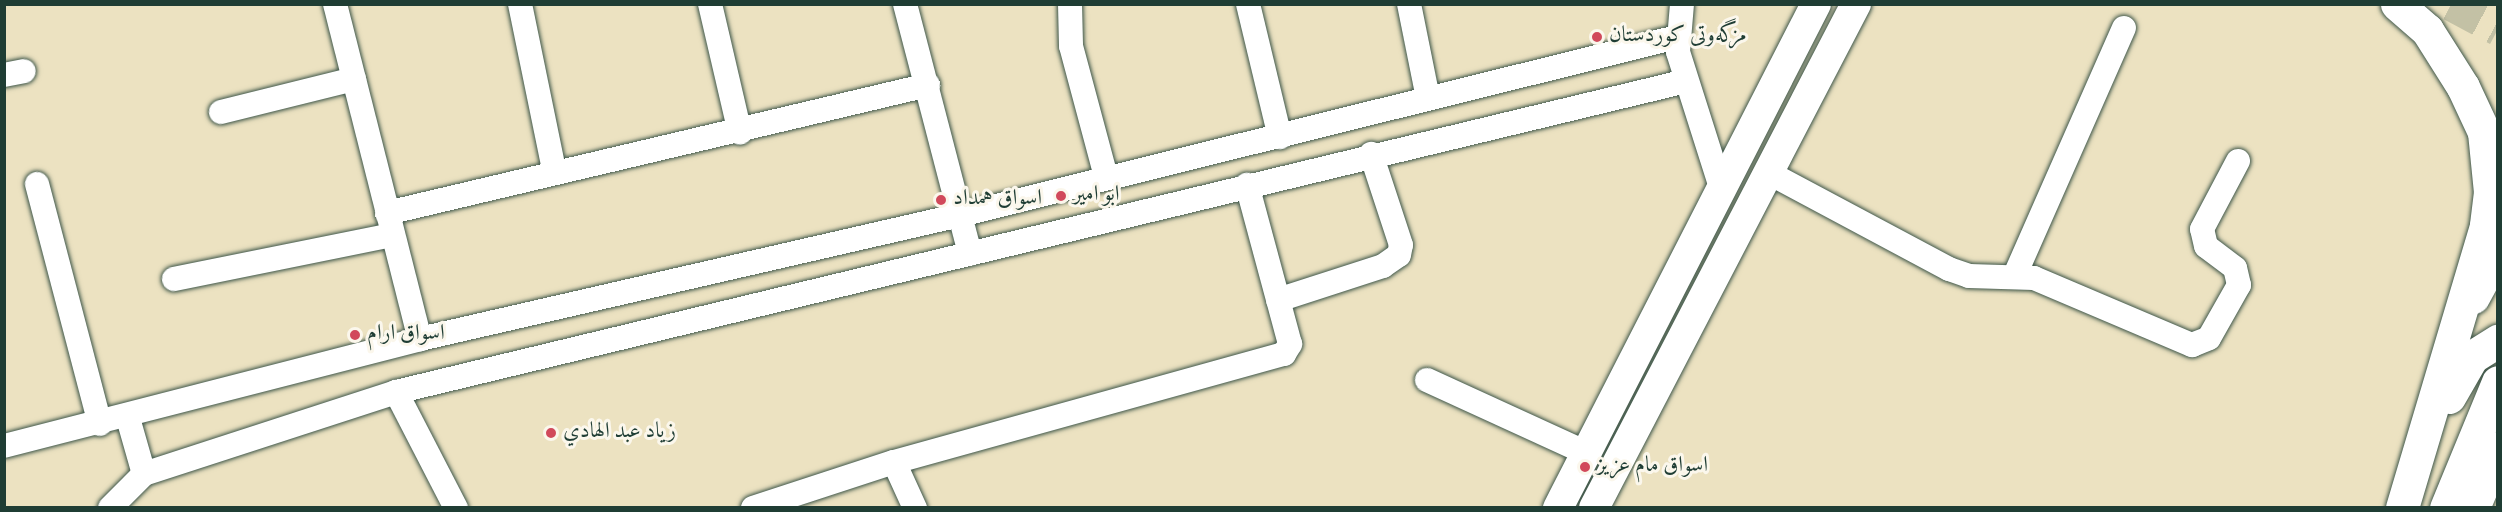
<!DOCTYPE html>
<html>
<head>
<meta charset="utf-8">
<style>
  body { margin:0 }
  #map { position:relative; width:2502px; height:512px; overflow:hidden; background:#ece2c1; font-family:"Sorts Mill Goudy",Amiri,serif }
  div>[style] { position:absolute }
  .trunk-tunnel>* { height:33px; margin-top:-16.5px; transform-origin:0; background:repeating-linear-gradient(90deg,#c3c1a5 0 33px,transparent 0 49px) }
  .roads { filter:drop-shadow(0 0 2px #3e5649) drop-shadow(0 0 2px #3e5649) }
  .minor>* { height:24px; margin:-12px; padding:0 12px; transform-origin:12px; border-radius:12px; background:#fff }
  .tertiary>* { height:30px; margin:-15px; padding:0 15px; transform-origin:15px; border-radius:15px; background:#fff }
  .secondary>* { height:33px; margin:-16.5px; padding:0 16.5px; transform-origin:16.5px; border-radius:16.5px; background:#fff }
  .trunk>* { height:33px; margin:-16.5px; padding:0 16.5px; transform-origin:16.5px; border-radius:16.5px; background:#fff }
  .dots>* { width:16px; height:16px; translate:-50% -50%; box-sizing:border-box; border:3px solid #fbf7ec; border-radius:50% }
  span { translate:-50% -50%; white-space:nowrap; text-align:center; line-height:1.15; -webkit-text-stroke:6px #fbf7ec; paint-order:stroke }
  .poi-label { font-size:22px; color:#1f3d34 }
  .left { translate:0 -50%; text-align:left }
  .frame { position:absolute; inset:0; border:6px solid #1f3d34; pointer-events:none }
</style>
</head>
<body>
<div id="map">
  <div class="trunk-tunnel">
    <i style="left:2451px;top:4px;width:53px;rotate:28deg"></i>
  </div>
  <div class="roads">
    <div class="minor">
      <i style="left:335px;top:4px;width:346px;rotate:75.8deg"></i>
      <i style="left:520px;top:4px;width:169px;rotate:78.4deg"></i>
      <i style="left:710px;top:4px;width:132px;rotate:76.9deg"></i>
      <i style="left:905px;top:4px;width:258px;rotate:75.4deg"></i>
      <i style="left:1070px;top:4px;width:42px;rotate:88.6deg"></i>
      <i style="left:1071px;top:46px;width:136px;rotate:75deg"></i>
      <i style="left:1248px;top:4px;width:137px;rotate:76.5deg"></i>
      <i style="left:1409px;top:4px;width:96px;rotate:78.6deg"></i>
      <i style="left:1682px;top:4px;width:48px;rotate:94.8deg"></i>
      <i style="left:1678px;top:52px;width:146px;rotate:72.4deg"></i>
      <i style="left:4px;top:75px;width:20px;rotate:-11deg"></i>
      <i style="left:221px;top:112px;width:137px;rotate:-13.9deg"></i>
      <i style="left:1771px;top:174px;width:202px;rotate:28.1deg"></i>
      <i style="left:1949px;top:269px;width:21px;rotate:19deg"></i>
      <i style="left:1969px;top:276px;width:65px;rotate:1.8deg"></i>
      <i style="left:2034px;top:278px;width:172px;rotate:23deg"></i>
      <i style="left:2192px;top:345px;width:18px;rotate:-22deg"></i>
      <i style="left:2209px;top:338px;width:61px;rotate:-60.5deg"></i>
      <i style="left:2239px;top:285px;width:17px;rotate:-103deg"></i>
      <i style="left:2235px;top:268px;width:36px;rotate:-143deg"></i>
      <i style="left:2206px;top:246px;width:17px;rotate:-103deg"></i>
      <i style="left:2202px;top:229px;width:77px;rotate:-62.1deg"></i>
      <i style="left:37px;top:184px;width:248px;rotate:75.3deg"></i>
      <i style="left:387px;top:213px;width:556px;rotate:-13.31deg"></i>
      <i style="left:2015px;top:275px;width:270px;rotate:-66.2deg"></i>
      <i style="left:174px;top:279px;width:223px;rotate:-11.4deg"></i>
      <i style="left:1278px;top:300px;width:110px;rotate:-17.9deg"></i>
      <i style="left:1383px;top:266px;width:19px;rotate:-35deg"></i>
      <i style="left:1399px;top:255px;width:10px;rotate:-79deg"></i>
      <i style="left:1401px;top:245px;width:96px;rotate:-108.2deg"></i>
      <i style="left:1427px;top:380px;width:173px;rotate:24.6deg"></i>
      <i style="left:396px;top:392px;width:131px;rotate:62.7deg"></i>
      <i style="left:128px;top:418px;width:58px;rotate:74.1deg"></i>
      <i style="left:4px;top:446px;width:430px;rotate:-14.4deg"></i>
      <i style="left:420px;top:339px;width:554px;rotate:-12.93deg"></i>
      <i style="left:960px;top:215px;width:739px;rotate:-13.94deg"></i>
      <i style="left:894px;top:462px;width:51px;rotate:65.5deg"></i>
      <i style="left:110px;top:508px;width:48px;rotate:-45deg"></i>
      <i style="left:144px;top:474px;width:265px;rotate:-18deg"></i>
      <i style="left:396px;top:392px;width:1327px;rotate:-13.55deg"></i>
      <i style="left:753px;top:508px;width:148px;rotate:-18.1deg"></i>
      <i style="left:894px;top:462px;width:405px;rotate:-15.5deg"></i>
      <i style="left:1284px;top:354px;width:12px;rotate:-59deg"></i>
      <i style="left:1290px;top:344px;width:165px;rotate:-105.1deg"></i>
    </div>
    <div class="tertiary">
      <i style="left:1558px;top:508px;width:566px;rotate:-62.89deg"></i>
      <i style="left:1594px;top:508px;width:568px;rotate:-62.53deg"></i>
    </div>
    <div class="secondary">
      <i style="left:2473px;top:297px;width:52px;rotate:-61.5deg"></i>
    </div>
    <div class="trunk">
      <i style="left:2397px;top:4px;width:40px;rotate:41deg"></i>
      <i style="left:2427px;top:30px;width:67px;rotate:57.7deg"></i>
      <i style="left:2463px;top:87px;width:50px;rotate:65deg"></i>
      <i style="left:2484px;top:132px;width:60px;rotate:84.3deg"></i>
      <i style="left:2490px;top:192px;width:34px;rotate:97deg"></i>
      <i style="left:2486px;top:226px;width:294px;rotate:106.6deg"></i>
      <i style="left:2449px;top:397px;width:46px;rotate:-60.1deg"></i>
      <i style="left:2472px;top:357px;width:31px;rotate:-32deg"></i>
      <i style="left:2446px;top:508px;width:136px;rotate:-67.6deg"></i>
      <i style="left:2473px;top:508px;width:65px;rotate:-67.4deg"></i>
    </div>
  </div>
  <div class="dots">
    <i style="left:1597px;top:37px;background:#d1495b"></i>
    <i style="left:1061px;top:196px;background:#d1495b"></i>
    <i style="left:941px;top:200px;background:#d1495b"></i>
    <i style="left:355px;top:335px;background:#d1495b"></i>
    <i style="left:551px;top:433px;background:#d1495b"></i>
    <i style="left:1585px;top:467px;background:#d1495b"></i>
  </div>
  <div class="poi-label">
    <span class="left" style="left:1609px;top:37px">مزگەوتی کوردستان</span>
    <span class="left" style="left:1073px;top:196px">ابو امير</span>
    <span class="left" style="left:953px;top:200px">اسواق همداد</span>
    <span class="left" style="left:367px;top:335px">اسواق ارام</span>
    <span class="left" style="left:563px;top:433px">زياد عبد الهادي</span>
    <span class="left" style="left:1597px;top:467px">اسواق مام عزيز</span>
  </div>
  <div class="frame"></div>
</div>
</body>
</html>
